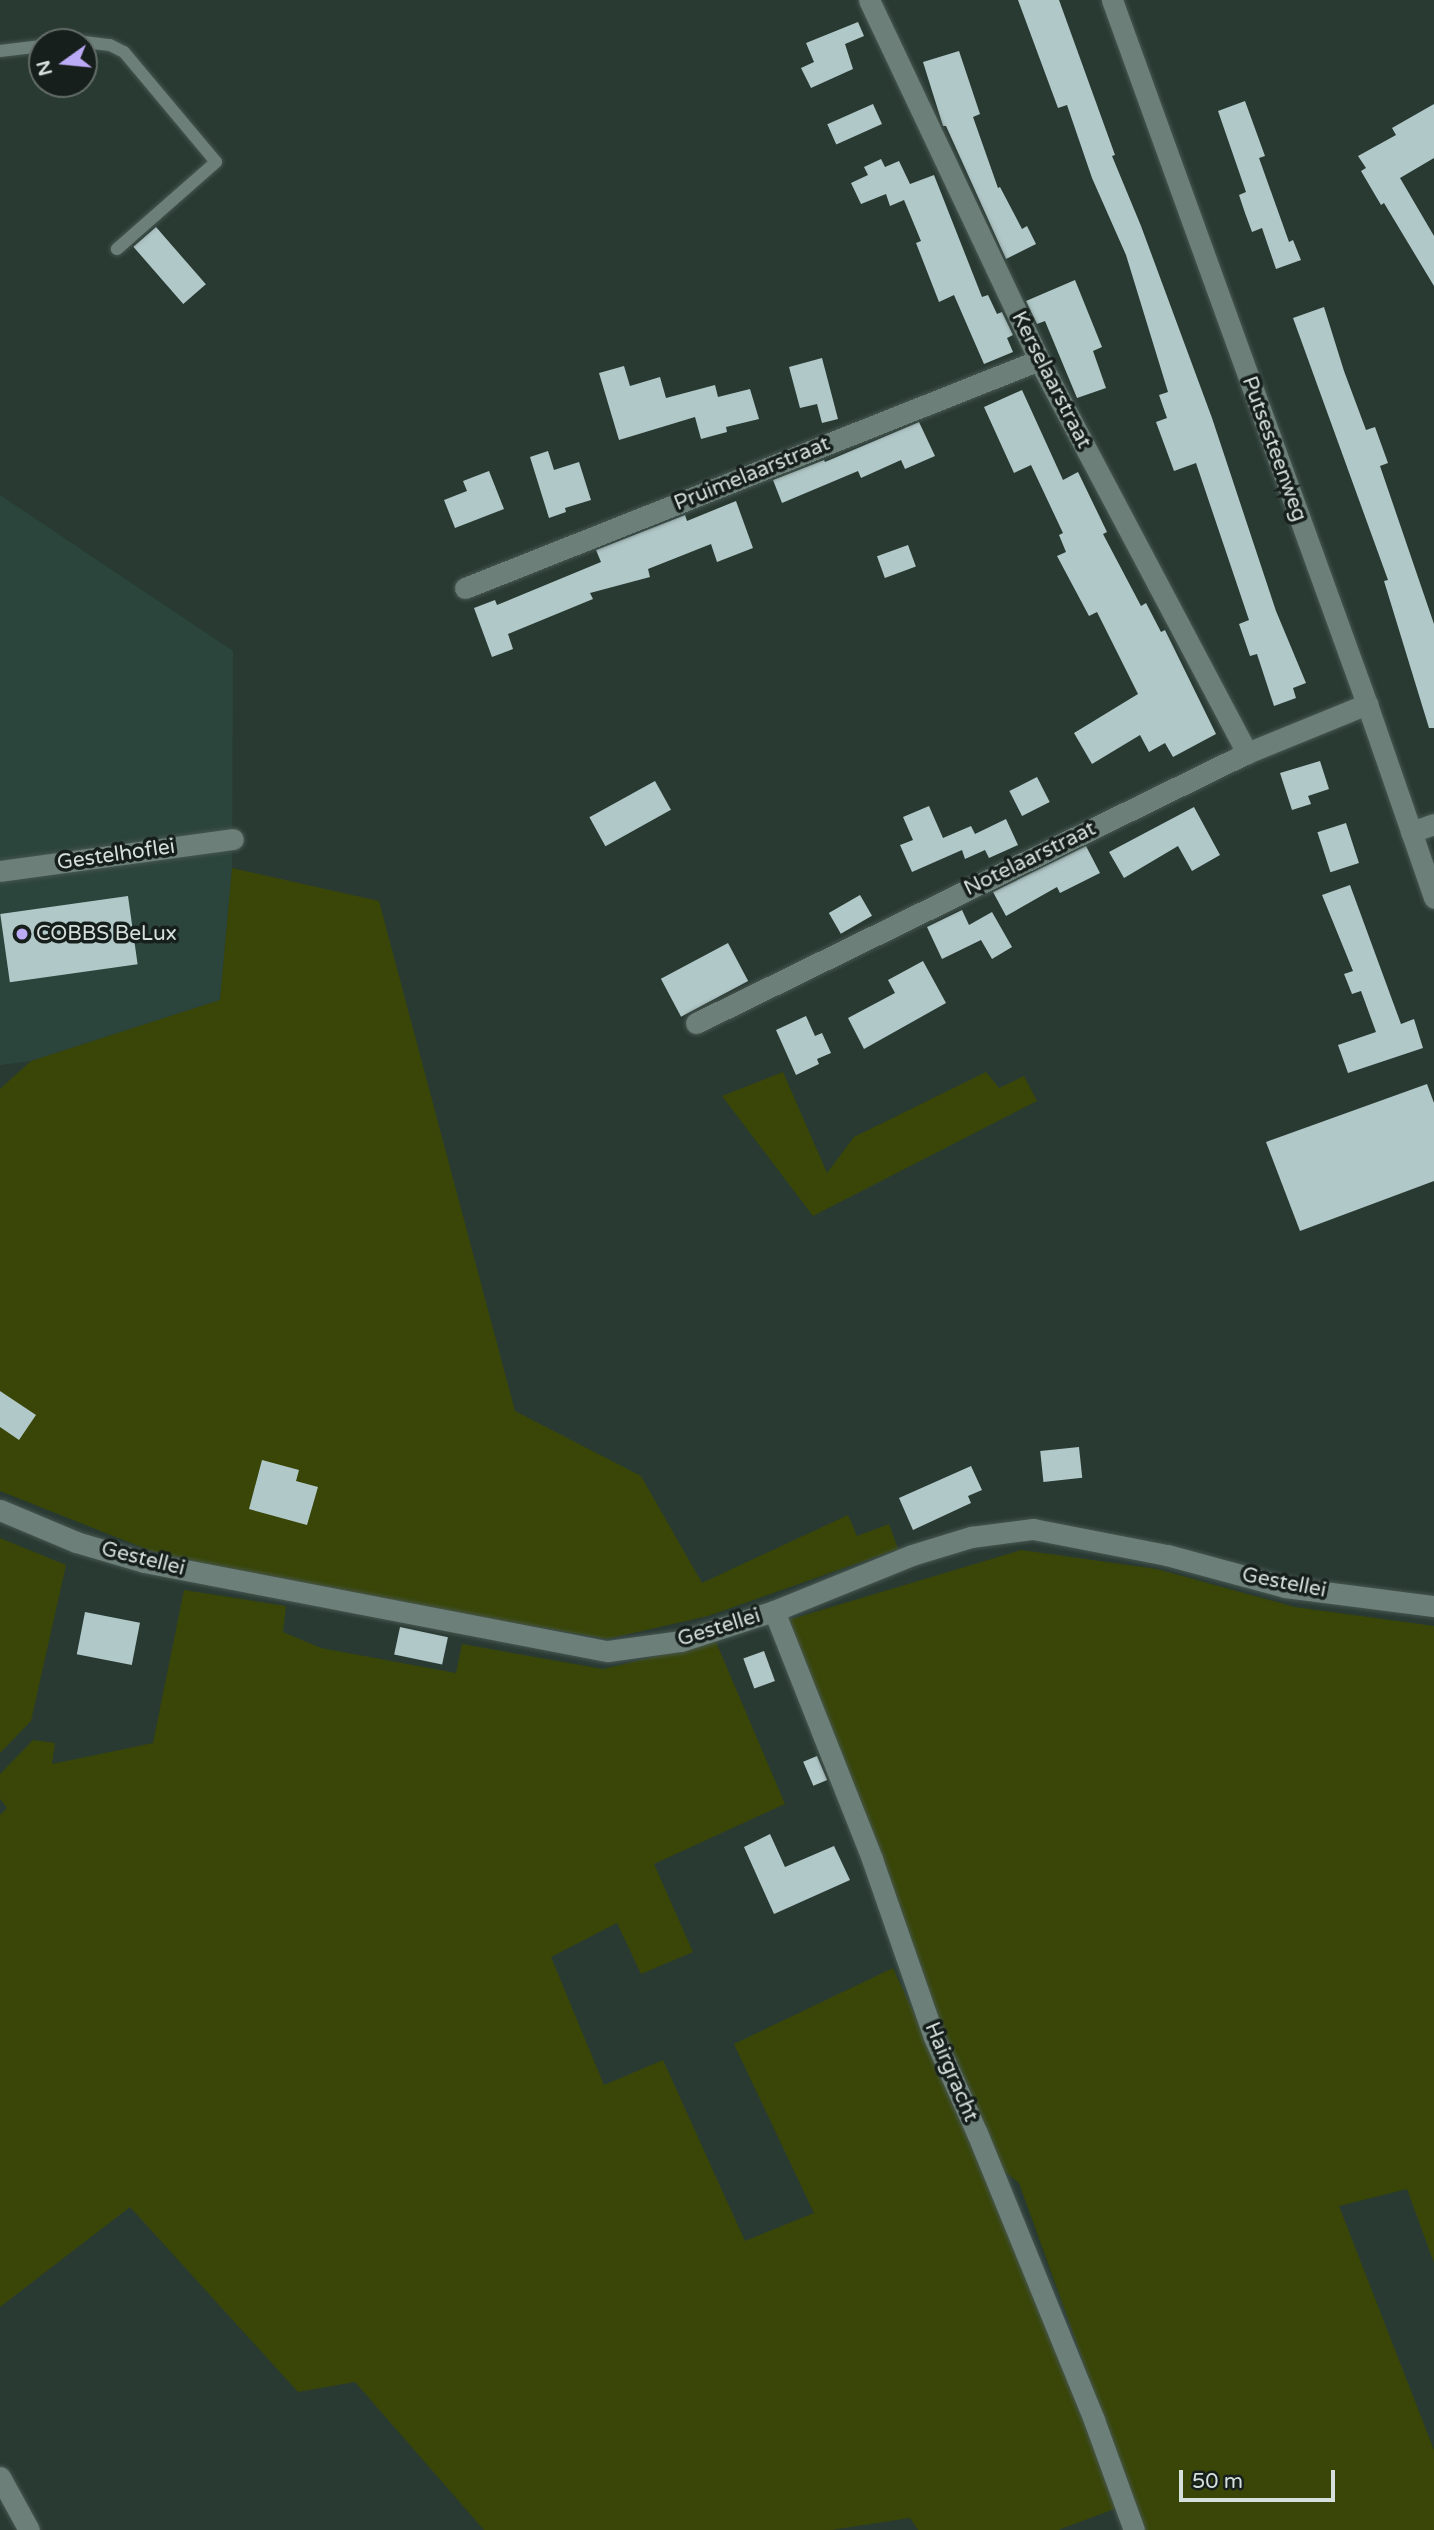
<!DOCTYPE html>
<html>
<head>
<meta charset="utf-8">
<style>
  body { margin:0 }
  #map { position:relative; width:1434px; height:2530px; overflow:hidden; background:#293a33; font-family:"Varela Round",sans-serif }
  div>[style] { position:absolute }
  .built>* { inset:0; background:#2c453c }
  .green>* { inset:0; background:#394608 }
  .building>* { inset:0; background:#b1c8c8; transform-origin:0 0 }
  .roads { filter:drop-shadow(0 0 2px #475651) drop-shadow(0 0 2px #475651) }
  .lane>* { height:12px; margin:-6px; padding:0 6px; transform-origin:6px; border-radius:6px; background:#6c7f78 }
  .street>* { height:21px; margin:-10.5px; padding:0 10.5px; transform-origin:10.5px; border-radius:10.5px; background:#6c7f78 }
  .secondary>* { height:21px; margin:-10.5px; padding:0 10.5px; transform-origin:10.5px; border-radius:10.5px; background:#6c7f78 }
  .dots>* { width:19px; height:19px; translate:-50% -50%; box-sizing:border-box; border:4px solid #171f1c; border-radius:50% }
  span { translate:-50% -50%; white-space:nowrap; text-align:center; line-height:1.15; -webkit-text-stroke:7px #171f1c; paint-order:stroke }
  .street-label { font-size:21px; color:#d5dfdb }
  .poi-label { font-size:21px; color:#d5dfdb }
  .left { translate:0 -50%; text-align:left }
  .north { position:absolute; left:28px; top:28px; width:70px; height:70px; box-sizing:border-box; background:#171f1c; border:2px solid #636c68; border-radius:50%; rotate:255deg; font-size:19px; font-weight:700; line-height:28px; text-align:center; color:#d5dfdb }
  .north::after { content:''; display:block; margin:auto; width:24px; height:32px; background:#bbaaf6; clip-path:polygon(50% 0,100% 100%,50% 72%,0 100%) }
  .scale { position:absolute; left:1179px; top:2470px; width:156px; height:32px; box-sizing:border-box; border:4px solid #d5dfdb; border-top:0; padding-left:9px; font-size:21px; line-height:24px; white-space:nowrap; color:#d5dfdb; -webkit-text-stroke:5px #171f1c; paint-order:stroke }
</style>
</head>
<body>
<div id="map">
  <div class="built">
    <i style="clip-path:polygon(0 495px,233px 651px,232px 868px,220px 1000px,31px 1061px,0 1065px)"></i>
  </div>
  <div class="green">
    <i style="clip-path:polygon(232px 868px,379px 901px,515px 1411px,641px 1476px,702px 1583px,848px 1515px,857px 1536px,889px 1524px,898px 1549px,708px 1616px,607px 1639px,297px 1585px,151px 1551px,0 1491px,0 1089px,31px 1061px,220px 1000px)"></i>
    <i style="clip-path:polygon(783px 1072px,827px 1173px,854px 1137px,986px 1072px,999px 1088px,1024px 1076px,1037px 1101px,813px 1216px,722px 1096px)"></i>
    <i style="clip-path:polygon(0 1538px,66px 1565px,31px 1721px,0 1753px)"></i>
    <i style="clip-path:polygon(1021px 1550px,1157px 1569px,1295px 1607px,1434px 1626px,1434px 2263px,1407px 2189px,1339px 2206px,1434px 2450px,1434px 2530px,1144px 2530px,1019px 2183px,980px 2152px,1117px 2508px,1058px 2530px,918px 2530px,910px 2518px,831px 2530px,484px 2530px,355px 2382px,298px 2392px,130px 2207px,0 2307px,0 1815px,7px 1808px,0 1799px,0 1774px,33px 1740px,55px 1743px,52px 1764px,153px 1743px,184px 1590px,286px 1606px,283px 1632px,321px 1648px,456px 1673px,462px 1644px,603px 1669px,716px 1642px,785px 1804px,654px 1864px,693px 1952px,641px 1974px,617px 1923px,551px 1957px,604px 2085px,663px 2060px,745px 2241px,814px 2213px,734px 2044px,893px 1968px,974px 2141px,788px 1620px)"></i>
  </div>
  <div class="building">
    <i style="clip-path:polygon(1018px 0,1059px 0,1115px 155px,1112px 156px,1141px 226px,1212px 418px,1276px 611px,1306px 683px,1293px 688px,1296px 698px,1274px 706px,1257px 654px,1250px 656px,1239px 624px,1249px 620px,1196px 463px,1174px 471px,1156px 422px,1167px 418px,1159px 395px,1168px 392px,1126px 255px,1092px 178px,1067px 105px,1058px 108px)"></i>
    <i style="clip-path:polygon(858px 22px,864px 36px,845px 44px,853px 69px,811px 88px,801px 68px,814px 62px,806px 43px)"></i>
    <i style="clip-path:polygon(959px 51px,980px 114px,973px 117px,998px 188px,1000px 187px,1022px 229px,1027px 226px,1036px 244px,1006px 259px,946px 126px,943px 126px,923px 62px)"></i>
    <i style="clip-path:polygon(1245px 101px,1265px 156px,1259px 158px,1289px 242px,1293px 240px,1301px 260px,1276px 269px,1262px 228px,1252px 232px,1245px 213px,1239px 195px,1246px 192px,1218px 111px)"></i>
    <i style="left:873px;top:104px;width:22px;height:50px;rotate:66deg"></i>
    <i style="clip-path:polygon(1434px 104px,1434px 158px,1400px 178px,1434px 236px,1434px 286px,1384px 203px,1381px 205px,1361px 171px,1366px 168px,1358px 156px,1396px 135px,1392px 128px)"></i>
    <i style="clip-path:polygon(881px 159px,885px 167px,899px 161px,910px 184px,934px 175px,982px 297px,988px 295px,997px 314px,1002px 312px,1013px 335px,1007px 338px,1013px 352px,984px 364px,954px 295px,939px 302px,916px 243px,921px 241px,904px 200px,890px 206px,886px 194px,861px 204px,851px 183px,868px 175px,864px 167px)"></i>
    <i style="left:156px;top:227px;width:76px;height:30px;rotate:49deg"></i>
    <i style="clip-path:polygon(1075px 280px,1102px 347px,1093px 351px,1106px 388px,1077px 398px,1045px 321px,1037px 324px,1026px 301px)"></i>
    <i style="clip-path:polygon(1324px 307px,1344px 371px,1366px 430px,1375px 427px,1388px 463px,1380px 466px,1434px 624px,1434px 728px,1429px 728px,1384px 581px,1388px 580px,1293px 318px)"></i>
    <i style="clip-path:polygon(822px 358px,838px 419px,822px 423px,817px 404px,800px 408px,789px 367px)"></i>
    <i style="clip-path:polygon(624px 366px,630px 386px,660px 377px,666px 398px,715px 385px,718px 397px,750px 389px,759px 419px,726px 427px,727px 432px,701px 439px,695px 417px,619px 440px,599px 373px)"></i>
    <i style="clip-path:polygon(1022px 390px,1063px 480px,1078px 472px,1107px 532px,1103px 534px,1141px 606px,1146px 603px,1161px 632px,1165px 630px,1216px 734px,1173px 757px,1165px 743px,1149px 752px,1140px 735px,1092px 764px,1074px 733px,1138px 694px,1097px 612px,1089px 616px,1057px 556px,1066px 552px,1059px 535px,1063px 533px,1031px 465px,1014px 473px,984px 407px)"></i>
    <i style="clip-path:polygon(919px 422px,935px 456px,905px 469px,901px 460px,861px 478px,858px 471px,782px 503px,773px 480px,824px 460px,825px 462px)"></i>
    <i style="clip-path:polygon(548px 451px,554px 470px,579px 462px,591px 500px,565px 508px,566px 512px,549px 518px,530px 457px)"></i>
    <i style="clip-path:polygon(489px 471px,504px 509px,455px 528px,444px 500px,467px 491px,463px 481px)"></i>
    <i style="clip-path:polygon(736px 501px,753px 548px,717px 562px,711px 544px,648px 569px,650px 577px,590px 593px,593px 599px,508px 634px,513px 649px,492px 657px,474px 608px,495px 600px,497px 605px,601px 562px,596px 550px,685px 515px,687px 521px)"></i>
    <i style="left:908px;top:545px;width:23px;height:33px;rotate:70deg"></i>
    <i style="clip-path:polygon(1320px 761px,1329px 789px,1308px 796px,1311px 804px,1292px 810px,1280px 773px)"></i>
    <i style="left:1037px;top:777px;width:28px;height:31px;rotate:63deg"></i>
    <i style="left:655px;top:781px;width:33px;height:75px;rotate:61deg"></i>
    <i style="clip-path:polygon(929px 806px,943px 838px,971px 826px,975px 834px,1006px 819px,1018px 845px,989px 858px,985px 850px,965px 859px,962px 850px,912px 872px,900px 845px,913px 840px,903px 817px)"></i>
    <i style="clip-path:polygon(1194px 807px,1220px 855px,1192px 871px,1178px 846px,1124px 878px,1109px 852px)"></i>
    <i style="left:1346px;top:823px;width:42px;height:30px;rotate:72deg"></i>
    <i style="clip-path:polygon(1086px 846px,1100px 873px,1060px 893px,1057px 887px,1006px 916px,993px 892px)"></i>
    <i style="clip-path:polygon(1350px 885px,1401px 1024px,1414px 1019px,1423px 1048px,1348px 1073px,1338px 1045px,1376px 1032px,1361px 991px,1352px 994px,1344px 974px,1353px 971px,1322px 895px)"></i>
    <i style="left:860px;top:895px;width:24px;height:36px;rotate:60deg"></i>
    <i style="left:128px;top:896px;width:69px;height:129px;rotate:82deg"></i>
    <i style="clip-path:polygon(962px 910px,969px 925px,992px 912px,1012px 947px,992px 959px,981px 940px,942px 959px,927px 927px)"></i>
    <i style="left:728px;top:943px;width:43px;height:76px;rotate:62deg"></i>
    <i style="clip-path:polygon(923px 961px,946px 1003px,864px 1049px,848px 1018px,895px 993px,888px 980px)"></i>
    <i style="clip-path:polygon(806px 1016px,815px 1036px,822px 1033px,831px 1053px,817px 1059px,819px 1064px,796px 1075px,776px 1030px)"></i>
    <i style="clip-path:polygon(1427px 1084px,1434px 1103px,1434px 1181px,1300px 1231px,1266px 1142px)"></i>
    <i style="clip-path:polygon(0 1391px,36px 1415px,19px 1440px,0 1427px)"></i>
    <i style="left:1079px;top:1447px;width:31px;height:39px;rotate:84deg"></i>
    <i style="clip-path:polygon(262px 1460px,299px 1470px,296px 1481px,318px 1487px,307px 1525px,249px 1509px)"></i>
    <i style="clip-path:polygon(971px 1466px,982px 1490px,968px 1496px,971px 1503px,913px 1530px,899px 1498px)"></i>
    <i style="left:85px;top:1612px;width:56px;height:43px;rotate:11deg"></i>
    <i style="left:400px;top:1627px;width:49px;height:28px;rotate:12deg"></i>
    <i style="left:764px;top:1651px;width:32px;height:22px;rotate:70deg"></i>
    <i style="left:817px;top:1756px;width:26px;height:15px;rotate:67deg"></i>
    <i style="clip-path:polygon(770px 1834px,785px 1867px,834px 1846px,850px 1880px,774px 1914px,744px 1847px)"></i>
  </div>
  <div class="roads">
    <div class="lane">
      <i style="left:84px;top:42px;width:26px;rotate:7deg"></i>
      <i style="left:110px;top:45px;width:16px;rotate:27deg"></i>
      <i style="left:124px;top:52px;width:143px;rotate:50.1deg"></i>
      <i style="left:216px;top:162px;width:132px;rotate:138.7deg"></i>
      <i style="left:0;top:51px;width:42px;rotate:-6.8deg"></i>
    </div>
    <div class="street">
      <i style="left:869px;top:0;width:398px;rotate:64.7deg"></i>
      <i style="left:1039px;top:360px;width:445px;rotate:62.1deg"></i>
      <i style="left:465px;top:588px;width:618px;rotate:-21.66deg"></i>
      <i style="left:1411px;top:832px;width:24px;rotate:-19deg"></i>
      <i style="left:0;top:871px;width:235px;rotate:-7.8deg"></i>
      <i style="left:696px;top:1023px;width:614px;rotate:-26.11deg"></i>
      <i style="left:1247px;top:753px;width:130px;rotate:-22.2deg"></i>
      <i style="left:0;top:1510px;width:82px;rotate:22.8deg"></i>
      <i style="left:76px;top:1542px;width:71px;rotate:16.4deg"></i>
      <i style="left:144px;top:1562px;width:472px;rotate:10.9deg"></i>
      <i style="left:608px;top:1651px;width:74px;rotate:-7.8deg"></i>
      <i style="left:681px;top:1641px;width:98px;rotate:-17.9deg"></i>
      <i style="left:774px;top:1611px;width:149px;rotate:-22.1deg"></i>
      <i style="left:912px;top:1555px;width:62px;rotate:-17deg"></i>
      <i style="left:971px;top:1537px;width:63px;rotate:-7.4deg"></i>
      <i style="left:1033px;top:1529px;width:136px;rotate:11deg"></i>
      <i style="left:1167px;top:1555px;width:122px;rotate:15.2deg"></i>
      <i style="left:1285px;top:1587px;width:150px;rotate:7.3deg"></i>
      <i style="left:774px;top:1611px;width:267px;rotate:68.4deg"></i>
      <i style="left:872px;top:1859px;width:188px;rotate:70.8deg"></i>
      <i style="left:934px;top:2037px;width:105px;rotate:65.9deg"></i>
      <i style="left:977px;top:2133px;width:310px;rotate:67.8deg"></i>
      <i style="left:1094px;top:2420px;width:117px;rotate:70deg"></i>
      <i style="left:0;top:2477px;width:60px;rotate:61.3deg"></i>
    </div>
    <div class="secondary">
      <i style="left:1112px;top:0;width:749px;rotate:70.09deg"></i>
      <i style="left:1367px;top:704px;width:205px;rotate:70.9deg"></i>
    </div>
  </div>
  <div class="dots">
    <i style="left:22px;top:934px;background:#bbaaf6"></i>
  </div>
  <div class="street-label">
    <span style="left:1051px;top:380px;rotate:63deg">Kerselaarstraat</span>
    <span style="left:1274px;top:449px;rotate:70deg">Putsesteenweg</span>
    <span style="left:752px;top:474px;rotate:-22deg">Pruimelaarstraat</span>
    <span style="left:116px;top:855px;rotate:-8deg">Gestelhoflei</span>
    <span style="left:1030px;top:859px;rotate:-26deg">Notelaarstraat</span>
    <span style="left:143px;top:1559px;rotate:14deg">Gestellei</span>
    <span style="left:1284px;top:1583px;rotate:11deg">Gestellei</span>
    <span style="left:719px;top:1628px;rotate:-17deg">Gestellei</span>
    <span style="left:951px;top:2072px;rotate:67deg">Hairgracht</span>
  </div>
  <div class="poi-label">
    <span class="left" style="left:36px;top:934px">COBBS BeLux</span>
  </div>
  <div class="north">N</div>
  <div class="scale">50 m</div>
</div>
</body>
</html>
